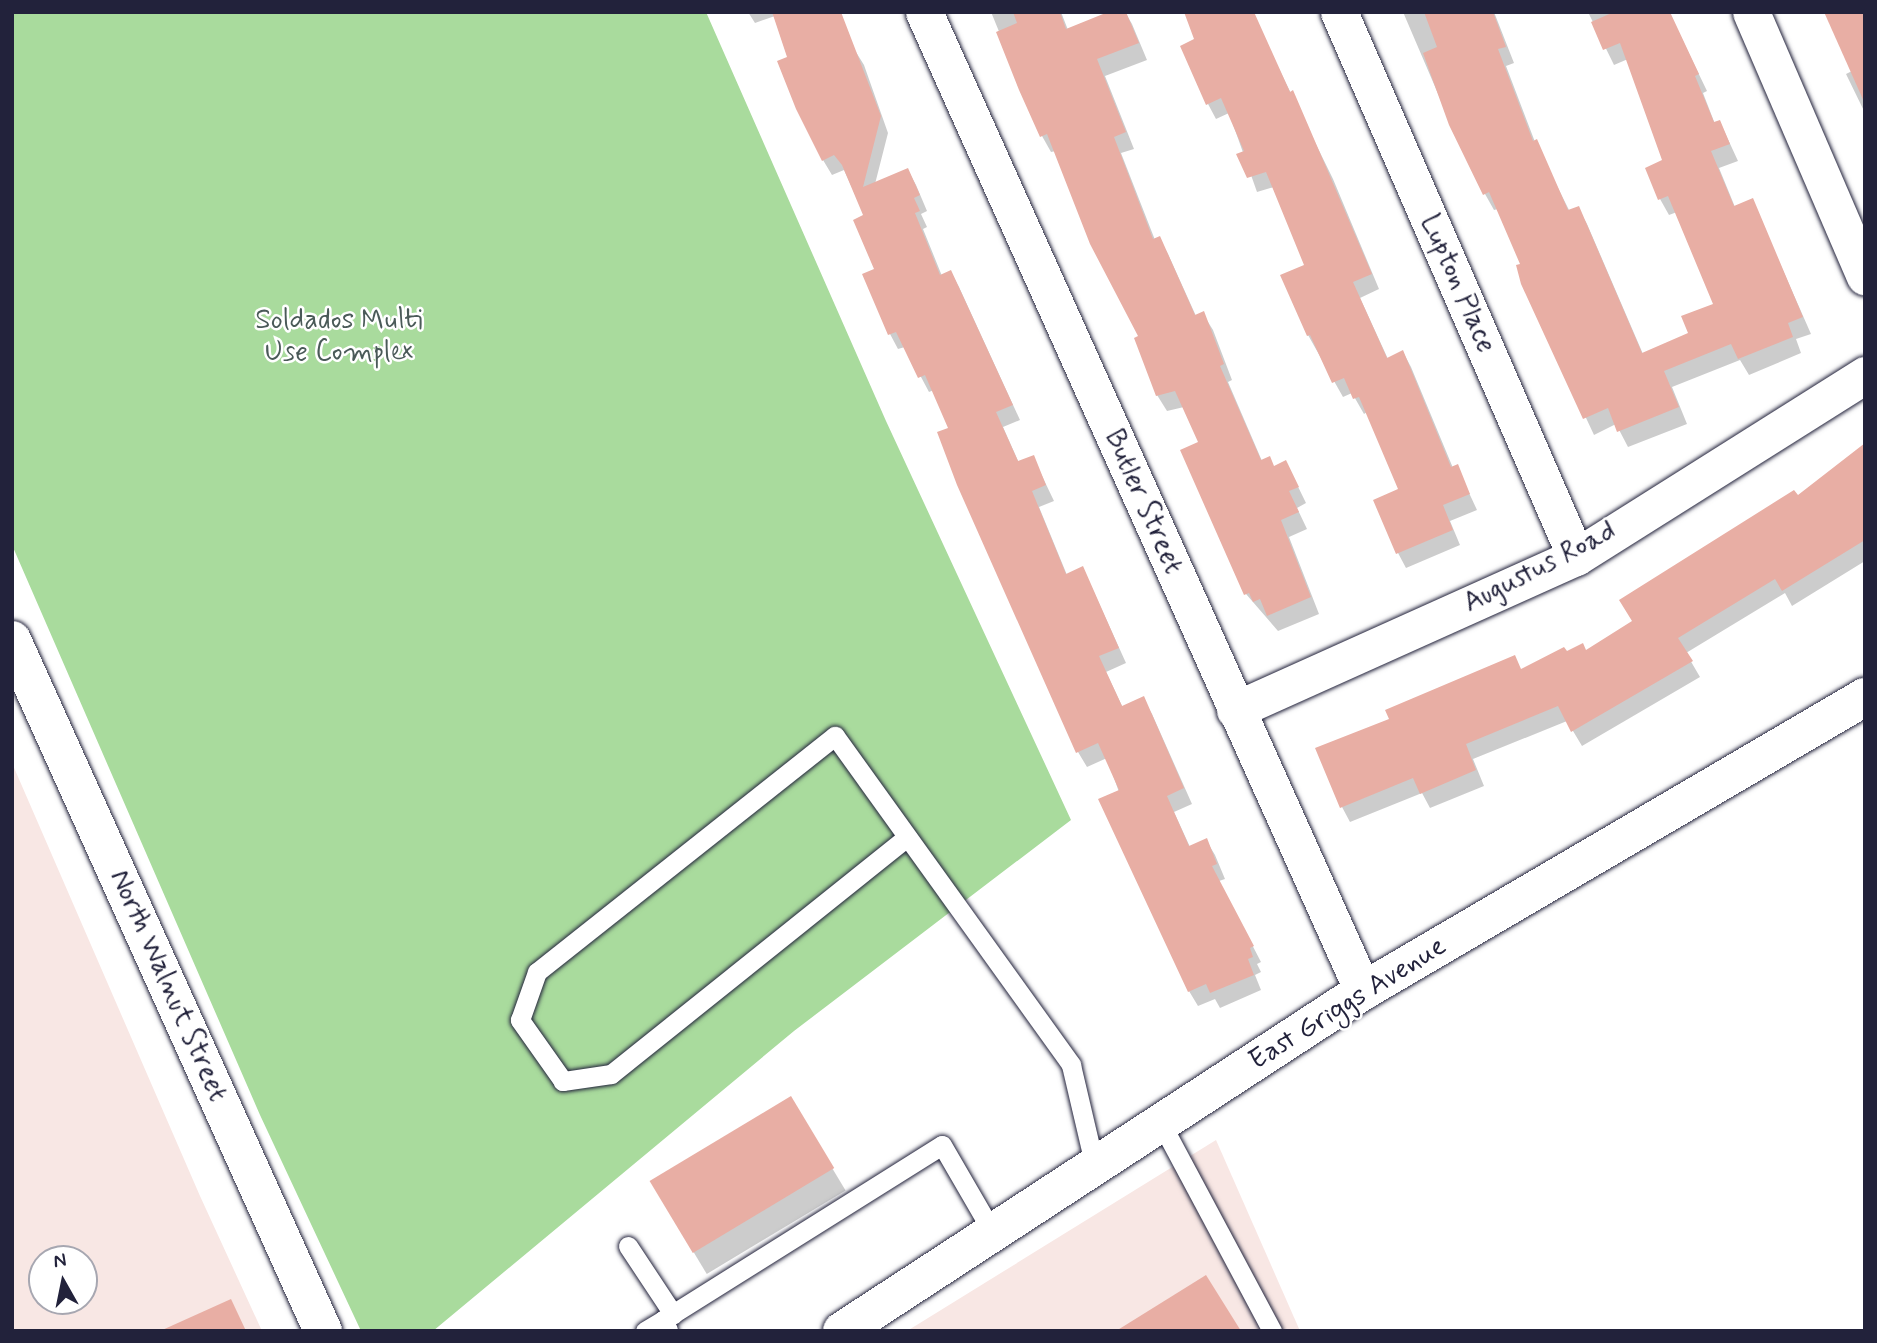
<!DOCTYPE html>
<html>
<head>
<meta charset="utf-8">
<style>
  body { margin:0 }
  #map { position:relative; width:1877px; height:1343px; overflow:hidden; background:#fff; font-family:Mynerve,sans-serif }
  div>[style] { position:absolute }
  .built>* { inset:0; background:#f8e7e4 }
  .green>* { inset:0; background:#a9db9d }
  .shadow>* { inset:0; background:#0003; transform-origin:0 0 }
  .building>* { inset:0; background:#e8aea4; transform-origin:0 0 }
  .roads { filter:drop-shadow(0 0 2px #22223b) drop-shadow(0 0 2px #22223b) }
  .lane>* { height:19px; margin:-9.5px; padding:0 9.5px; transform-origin:9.5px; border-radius:9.5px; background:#fff }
  .street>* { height:37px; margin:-18.5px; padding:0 18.5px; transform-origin:18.5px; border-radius:18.5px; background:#fff }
  .secondary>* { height:38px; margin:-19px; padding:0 19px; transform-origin:19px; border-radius:19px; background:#fff }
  span { translate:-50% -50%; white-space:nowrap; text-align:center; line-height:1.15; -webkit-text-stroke:5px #fff; paint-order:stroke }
  .street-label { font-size:28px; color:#22223b }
  .park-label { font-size:28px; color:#4a5a58 }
  .frame { position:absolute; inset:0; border:14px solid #22223b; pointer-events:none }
  .north { position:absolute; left:28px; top:1245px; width:70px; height:70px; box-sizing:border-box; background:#fff; border:2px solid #a7a7b1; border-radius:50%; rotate:351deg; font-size:19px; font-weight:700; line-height:28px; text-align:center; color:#22223b }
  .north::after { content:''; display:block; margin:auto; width:24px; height:32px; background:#22223b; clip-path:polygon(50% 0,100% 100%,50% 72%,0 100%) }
</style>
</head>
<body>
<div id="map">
  <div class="built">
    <i style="clip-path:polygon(evenodd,12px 763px,200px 1196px,262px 1331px,12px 1331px,12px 763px,42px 1259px,84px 1259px,84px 1301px,42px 1301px,42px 1259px)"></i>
    <i style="clip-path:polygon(1216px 1140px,1300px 1331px,907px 1331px)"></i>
  </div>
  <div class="green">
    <i style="clip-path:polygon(12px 12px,706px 12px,886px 421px,1071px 820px,794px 1031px,433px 1331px,361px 1331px,260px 1115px,12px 545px)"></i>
  </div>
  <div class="shadow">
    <i style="clip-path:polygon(748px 12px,831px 12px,864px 65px,888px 133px,875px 184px,908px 170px,916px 185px,927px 211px,921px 214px,927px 227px,923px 229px,942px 276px,951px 272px,959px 287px,1020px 420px,1003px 427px,1019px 463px,1033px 457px,1054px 501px,1039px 507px,1067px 575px,1083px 568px,1126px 663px,1106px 672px,1123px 708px,1143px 699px,1152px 714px,1192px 804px,1174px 812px,1190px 847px,1206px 840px,1215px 855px,1225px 879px,1219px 881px,1261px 962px,1257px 964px,1261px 972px,1255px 975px,1261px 990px,1220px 1008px,1215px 999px,1198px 1006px,1189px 991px,1107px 758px,1087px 767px,1078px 752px,934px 390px,929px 392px,905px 347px,898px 349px,890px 334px,865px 216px,844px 170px,832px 175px,823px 160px,775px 16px,755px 23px)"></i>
    <i style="clip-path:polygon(991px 12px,1061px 12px,1068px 30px,1125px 12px,1132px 24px,1147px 60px,1105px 76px,1134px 149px,1121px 153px,1155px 240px,1159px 238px,1168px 254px,1196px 316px,1203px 314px,1213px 330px,1232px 380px,1228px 382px,1262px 461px,1275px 468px,1286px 462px,1306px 503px,1297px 508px,1307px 529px,1289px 537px,1319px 614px,1278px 631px,1246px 594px,1200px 443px,1184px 407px,1167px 411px,1157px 395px,1141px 337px,1056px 151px,1051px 152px,1042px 136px)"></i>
    <i style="clip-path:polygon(1403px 12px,1494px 12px,1514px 63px,1506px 66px,1535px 142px,1570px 212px,1578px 208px,1587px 224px,1643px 354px,1691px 334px,1716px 305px,1677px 212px,1669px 215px,1660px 199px,1664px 161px,1628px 59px,1614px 65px,1588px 12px,1669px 12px,1707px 91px,1703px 93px,1715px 124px,1720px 122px,1738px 161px,1719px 168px,1735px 207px,1752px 200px,1811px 334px,1796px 339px,1801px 353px,1749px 375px,1740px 360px,1672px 387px,1687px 424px,1628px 447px,1616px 424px,1594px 435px,1523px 283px,1522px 265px,1498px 209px,1494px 210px,1485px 194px,1451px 124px)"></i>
    <i style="clip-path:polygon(1865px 12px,1865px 113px,1846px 74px,1852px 71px)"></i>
    <i style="clip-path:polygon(1260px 30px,1333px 179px,1379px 289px,1360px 298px,1388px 359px,1403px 352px,1411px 367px,1453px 468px,1457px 467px,1477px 510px,1450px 521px,1460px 545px,1406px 568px,1398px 553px,1400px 490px,1367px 412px,1364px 414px,1352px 393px,1343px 397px,1308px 335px,1306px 266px,1274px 187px,1257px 192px,1229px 113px,1216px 119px,1208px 104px)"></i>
    <i style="clip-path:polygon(1865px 461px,1865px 561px,1792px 606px,1785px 593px,1686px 653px,1700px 677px,1582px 746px,1567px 721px,1473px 759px,1484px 786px,1430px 808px,1422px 793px,1350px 822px,1342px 807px,1522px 671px,1566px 654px,1586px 652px,1634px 622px,1797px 498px)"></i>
    <i style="left:790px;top:1098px;width:108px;height:162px;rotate:59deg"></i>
  </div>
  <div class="building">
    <i style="clip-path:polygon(772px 12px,841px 12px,881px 116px,863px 187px,908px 168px,920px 195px,914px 198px,920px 211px,915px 213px,940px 275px,951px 270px,1013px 405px,996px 412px,1018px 461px,1034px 455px,1046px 485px,1032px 491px,1066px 574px,1083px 566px,1119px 648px,1099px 656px,1122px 706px,1144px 696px,1184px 788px,1167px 796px,1189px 846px,1207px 838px,1217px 864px,1212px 866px,1254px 946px,1250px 948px,1253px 957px,1248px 959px,1254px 975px,1210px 993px,1206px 984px,1188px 992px,1098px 799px,1119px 790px,1098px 743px,1076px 753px,957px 485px,937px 432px,948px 428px,925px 375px,918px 378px,896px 332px,888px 335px,862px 274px,874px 269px,853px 220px,863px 215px,842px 165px,834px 155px,822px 161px,796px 109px,777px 61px,787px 57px)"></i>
    <i style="clip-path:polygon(1013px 12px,1060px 12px,1066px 29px,1108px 12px,1126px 12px,1139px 43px,1097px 59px,1126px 132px,1114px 137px,1153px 239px,1160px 236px,1195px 315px,1204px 311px,1224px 364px,1220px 366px,1261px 460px,1270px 456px,1274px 466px,1286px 460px,1299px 487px,1289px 491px,1299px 512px,1281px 520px,1311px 597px,1267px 616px,1260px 599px,1253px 602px,1249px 593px,1244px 595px,1180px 450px,1198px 442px,1175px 391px,1156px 396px,1134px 338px,1138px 336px,1090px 244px,1047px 134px,1040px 137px,1019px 90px,996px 32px,1017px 23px)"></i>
    <i style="clip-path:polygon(1184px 12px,1254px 12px,1290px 92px,1293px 90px,1372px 274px,1353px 282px,1387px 358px,1403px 350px,1451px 467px,1458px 464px,1470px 494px,1443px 505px,1453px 530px,1396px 554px,1373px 500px,1398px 489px,1359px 397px,1353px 399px,1344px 378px,1332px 383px,1310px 335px,1307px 336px,1280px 275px,1304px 265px,1266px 172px,1247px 178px,1236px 154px,1244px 151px,1221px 98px,1206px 105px,1180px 46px,1194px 39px)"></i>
    <i style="clip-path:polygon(1424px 12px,1493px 12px,1506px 47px,1498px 49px,1533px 141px,1537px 139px,1568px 210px,1579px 206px,1642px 353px,1688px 333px,1681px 316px,1713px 304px,1668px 196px,1658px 200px,1645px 168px,1662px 160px,1620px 43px,1603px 50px,1591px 22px,1614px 12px,1670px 12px,1699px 74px,1695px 76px,1714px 122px,1720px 120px,1730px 144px,1711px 151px,1734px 206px,1753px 198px,1803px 317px,1788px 323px,1793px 337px,1738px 359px,1731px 344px,1664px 371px,1679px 407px,1617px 432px,1608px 408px,1583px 419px,1521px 284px,1516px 265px,1520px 264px,1489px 192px,1483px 195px,1449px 125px,1423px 53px,1437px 47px)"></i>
    <i style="clip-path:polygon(1824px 12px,1865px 12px,1865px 104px)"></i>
    <i style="clip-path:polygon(1865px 443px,1865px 540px,1782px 591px,1775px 579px,1678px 638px,1693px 661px,1571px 732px,1558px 706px,1466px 744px,1476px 770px,1420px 794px,1413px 778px,1340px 808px,1315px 748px,1389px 719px,1385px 710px,1515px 655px,1521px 669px,1564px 647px,1567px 651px,1583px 643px,1586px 650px,1632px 621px,1619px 600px,1794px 490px,1798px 495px)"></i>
    <i style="left:791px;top:1096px;width:84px;height:165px;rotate:59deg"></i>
    <i style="clip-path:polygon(1206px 1275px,1241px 1331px,1116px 1331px)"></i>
    <i style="clip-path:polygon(231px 1299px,246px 1331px,160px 1331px)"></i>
  </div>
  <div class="roads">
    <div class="lane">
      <i style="left:907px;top:837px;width:379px;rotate:141.3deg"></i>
      <i style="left:611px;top:1074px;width:49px;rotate:171.7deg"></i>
      <i style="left:563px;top:1081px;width:75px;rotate:-125.2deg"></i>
      <i style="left:520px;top:1020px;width:51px;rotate:-70.5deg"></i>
      <i style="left:537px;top:972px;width:380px;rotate:-38.4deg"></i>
      <i style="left:835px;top:736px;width:405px;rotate:54.3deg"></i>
      <i style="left:1071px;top:1065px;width:105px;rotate:76.8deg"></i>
      <i style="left:1161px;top:1123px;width:236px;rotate:61.9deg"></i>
      <i style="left:628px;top:1246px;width:82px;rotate:56.5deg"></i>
      <i style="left:663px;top:1320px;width:329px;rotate:-32.1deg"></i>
      <i style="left:942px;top:1145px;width:102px;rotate:59.9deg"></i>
      <i style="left:645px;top:1331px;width:21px;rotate:-31deg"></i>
      <i style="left:663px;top:1320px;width:11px;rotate:63deg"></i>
    </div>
    <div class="street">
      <i style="left:924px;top:12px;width:1073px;rotate:65.85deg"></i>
      <i style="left:1339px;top:12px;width:594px;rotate:66.5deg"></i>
      <i style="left:1751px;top:12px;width:288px;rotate:66.7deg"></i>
      <i style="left:1235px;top:710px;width:374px;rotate:-24.2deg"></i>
      <i style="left:1576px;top:557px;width:342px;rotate:-32.2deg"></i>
    </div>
    <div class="secondary">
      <i style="left:12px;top:640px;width:758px;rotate:65.77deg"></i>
      <i style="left:842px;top:1331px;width:622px;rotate:-33.13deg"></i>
      <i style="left:1363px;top:991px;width:582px;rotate:-30.36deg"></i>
    </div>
  </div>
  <div class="street-label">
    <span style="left:1457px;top:284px;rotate:66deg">Lupton Place</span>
    <span style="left:1143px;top:502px;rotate:66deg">Butler Street</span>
    <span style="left:1540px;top:568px;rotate:-27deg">Augustus Road</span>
    <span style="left:168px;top:986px;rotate:66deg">North Walnut Street</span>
    <span style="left:1348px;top:1004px;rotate:-32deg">East Griggs Avenue</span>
  </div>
  <div class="park-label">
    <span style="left:339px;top:337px">Soldados Multi<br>Use Complex</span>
  </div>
  <div class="frame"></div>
  <div class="north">N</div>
</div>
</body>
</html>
